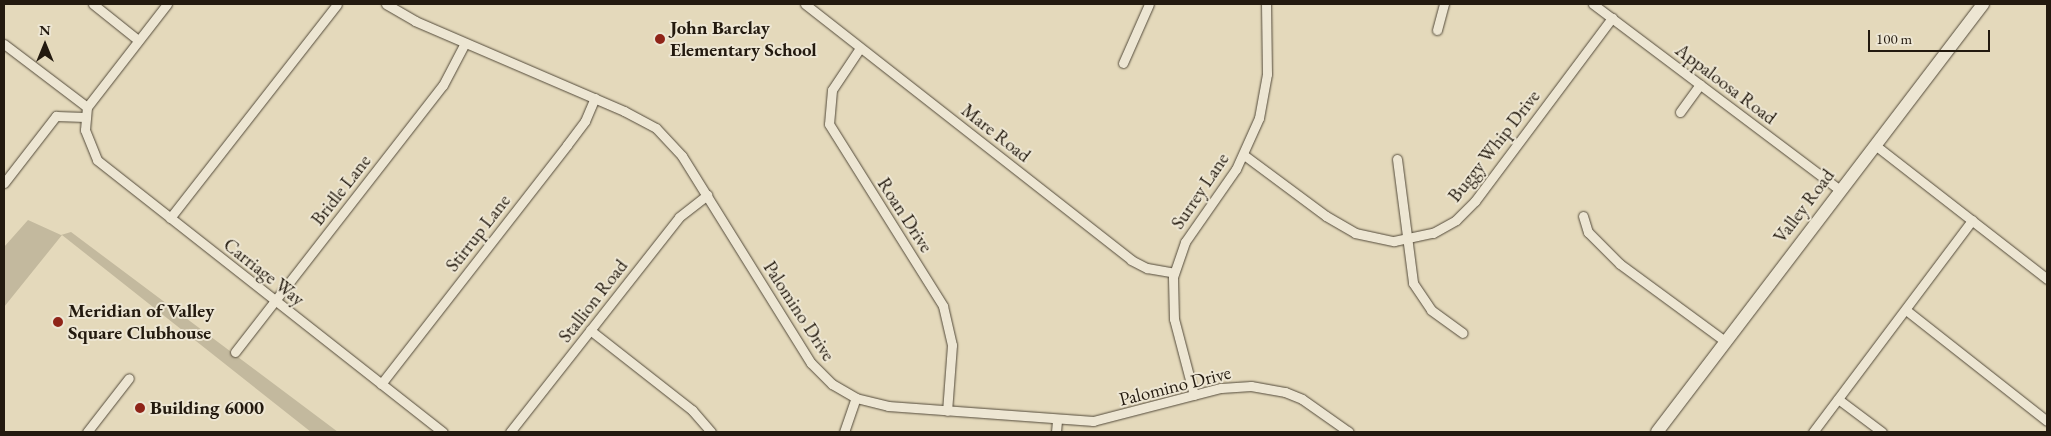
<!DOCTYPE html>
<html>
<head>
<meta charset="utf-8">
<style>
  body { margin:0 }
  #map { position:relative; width:2051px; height:436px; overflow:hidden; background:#e4d9bb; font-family:"EB Garamond",serif }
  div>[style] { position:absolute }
  .green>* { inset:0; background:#c3b99e }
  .roads { filter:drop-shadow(0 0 1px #534a3a) drop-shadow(0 0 1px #534a3a) }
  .street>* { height:9px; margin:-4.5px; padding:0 4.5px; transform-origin:4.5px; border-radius:4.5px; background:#ede6d3 }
  .secondary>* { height:12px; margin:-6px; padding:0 6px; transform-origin:6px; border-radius:6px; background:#ede6d3 }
  .dots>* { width:14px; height:14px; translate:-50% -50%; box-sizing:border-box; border:2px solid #ede6d3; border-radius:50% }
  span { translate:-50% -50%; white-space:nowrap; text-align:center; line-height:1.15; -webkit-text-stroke:4px #ede6d3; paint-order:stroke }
  .poi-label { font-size:19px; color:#231a0f; font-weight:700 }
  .left { translate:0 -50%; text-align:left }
  .street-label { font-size:19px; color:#231a0f }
  .frame { position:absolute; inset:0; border:5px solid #231a0f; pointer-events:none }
  .north { position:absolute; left:20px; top:20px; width:50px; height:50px; -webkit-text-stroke:4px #ede6d3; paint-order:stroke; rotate:0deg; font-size:14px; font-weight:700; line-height:20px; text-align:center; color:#231a0f }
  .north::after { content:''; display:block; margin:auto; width:18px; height:22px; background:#231a0f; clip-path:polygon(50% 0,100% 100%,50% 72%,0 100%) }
  .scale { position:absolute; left:1868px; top:30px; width:122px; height:22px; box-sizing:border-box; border:2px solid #231a0f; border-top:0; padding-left:6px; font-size:15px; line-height:18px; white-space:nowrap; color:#231a0f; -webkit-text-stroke:4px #ede6d3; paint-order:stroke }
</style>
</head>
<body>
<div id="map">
  <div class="green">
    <i style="clip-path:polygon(28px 220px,61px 235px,71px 232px,338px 432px,311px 432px,62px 235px,4px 307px,4px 247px)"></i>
  </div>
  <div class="roads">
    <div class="street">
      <i style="left:93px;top:4px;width:58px;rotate:38.7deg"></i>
      <i style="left:167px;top:4px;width:130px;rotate:127.8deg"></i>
      <i style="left:87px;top:107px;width:23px;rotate:95deg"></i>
      <i style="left:85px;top:130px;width:32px;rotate:68deg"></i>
      <i style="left:97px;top:160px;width:440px;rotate:38.2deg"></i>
      <i style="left:386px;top:4px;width:34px;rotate:30deg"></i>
      <i style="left:415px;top:21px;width:228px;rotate:23.3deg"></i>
      <i style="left:624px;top:111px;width:36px;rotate:28deg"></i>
      <i style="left:656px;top:128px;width:38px;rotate:47deg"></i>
      <i style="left:682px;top:156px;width:244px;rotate:58.1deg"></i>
      <i style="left:811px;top:363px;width:30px;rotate:45deg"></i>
      <i style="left:832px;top:384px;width:28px;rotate:30deg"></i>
      <i style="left:856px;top:398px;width:33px;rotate:14deg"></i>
      <i style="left:888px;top:406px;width:206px;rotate:4.2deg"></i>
      <i style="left:1093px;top:421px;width:132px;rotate:-14.5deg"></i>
      <i style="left:1221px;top:388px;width:30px;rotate:-4deg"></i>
      <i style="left:1251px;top:386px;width:35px;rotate:10deg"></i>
      <i style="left:1285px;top:392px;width:18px;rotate:22deg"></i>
      <i style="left:1302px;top:399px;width:57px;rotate:35.1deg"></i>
      <i style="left:805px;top:4px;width:415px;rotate:38.1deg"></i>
      <i style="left:1131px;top:260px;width:18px;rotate:27deg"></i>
      <i style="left:1147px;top:268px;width:27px;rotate:10deg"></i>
      <i style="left:1593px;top:4px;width:309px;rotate:37deg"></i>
      <i style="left:1437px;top:30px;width:27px;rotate:-75deg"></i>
      <i style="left:4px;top:44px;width:104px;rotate:37.2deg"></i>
      <i style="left:860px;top:48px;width:50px;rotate:123.7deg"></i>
      <i style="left:832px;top:90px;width:34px;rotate:95deg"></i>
      <i style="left:829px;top:124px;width:215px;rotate:57.9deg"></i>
      <i style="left:943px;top:306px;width:40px;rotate:77deg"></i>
      <i style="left:952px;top:345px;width:66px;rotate:94.3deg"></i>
      <i style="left:1123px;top:63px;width:64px;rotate:-66.2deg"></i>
      <i style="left:1680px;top:112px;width:34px;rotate:-54deg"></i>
      <i style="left:1875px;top:145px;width:218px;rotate:37.9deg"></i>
      <i style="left:1244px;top:155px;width:102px;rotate:36.6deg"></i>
      <i style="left:1326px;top:216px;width:34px;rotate:30deg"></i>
      <i style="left:1355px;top:233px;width:40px;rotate:12deg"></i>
      <i style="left:1394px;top:241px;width:40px;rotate:-12deg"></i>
      <i style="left:1433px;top:233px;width:26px;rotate:-29deg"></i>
      <i style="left:1456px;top:220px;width:27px;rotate:-45deg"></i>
      <i style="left:1475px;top:201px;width:229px;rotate:-53.2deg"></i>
      <i style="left:1397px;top:159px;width:125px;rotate:82.6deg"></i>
      <i style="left:1413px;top:283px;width:32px;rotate:56deg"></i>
      <i style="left:1431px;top:310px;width:39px;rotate:36deg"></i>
      <i style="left:4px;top:183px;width:85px;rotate:-52.2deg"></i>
      <i style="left:56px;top:116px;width:29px;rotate:2deg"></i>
      <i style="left:1583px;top:216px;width:17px;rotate:73deg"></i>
      <i style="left:1588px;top:232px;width:45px;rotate:45deg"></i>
      <i style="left:1620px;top:264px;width:130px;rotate:36.3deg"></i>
      <i style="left:170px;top:218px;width:271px;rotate:-52deg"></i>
      <i style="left:1906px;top:310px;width:179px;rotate:38.2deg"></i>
      <i style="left:590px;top:330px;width:130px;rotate:38.1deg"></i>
      <i style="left:692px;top:410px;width:29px;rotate:49deg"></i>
      <i style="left:235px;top:352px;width:338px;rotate:-52.1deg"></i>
      <i style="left:443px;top:85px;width:47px;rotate:-62.4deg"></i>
      <i style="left:381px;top:384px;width:303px;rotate:-52.1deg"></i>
      <i style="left:567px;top:145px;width:30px;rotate:-53deg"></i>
      <i style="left:585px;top:121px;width:25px;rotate:-67deg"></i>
      <i style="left:1194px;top:395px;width:79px;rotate:-104.7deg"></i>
      <i style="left:1174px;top:319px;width:42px;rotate:-91.4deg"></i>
      <i style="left:1173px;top:277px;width:37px;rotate:-71deg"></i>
      <i style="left:1185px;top:242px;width:89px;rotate:-55.1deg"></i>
      <i style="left:1236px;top:169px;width:56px;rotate:-65.7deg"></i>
      <i style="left:1259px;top:118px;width:45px;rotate:-79.7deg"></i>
      <i style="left:1267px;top:74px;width:70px;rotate:-90.8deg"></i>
      <i style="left:1838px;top:399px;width:55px;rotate:36.9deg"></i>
      <i style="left:87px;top:432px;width:68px;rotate:-52.1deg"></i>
      <i style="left:510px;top:432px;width:273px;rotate:-51.8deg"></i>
      <i style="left:679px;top:217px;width:36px;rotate:-38deg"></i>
      <i style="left:844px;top:432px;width:36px;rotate:-71deg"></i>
      <i style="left:1056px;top:432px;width:12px;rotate:-85deg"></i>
      <i style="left:1813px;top:432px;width:265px;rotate:-53.1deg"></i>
    </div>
    <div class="secondary">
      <i style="left:1657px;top:432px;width:538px;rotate:-52.7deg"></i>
    </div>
  </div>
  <div class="dots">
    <i style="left:660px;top:39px;background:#8f2418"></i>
    <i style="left:58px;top:322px;background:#8f2418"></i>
    <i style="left:140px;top:408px;background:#8f2418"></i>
  </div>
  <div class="poi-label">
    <span class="left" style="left:670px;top:39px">John Barclay<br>Elementary School</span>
    <span class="left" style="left:68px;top:322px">Meridian of Valley<br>Square Clubhouse</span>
    <span class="left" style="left:150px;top:408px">Building 6000</span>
  </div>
  <div class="street-label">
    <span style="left:1726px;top:84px;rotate:37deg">Appaloosa Road</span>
    <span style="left:996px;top:133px;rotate:38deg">Mare Road</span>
    <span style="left:1494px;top:146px;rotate:-52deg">Buggy Whip Drive</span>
    <span style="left:341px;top:190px;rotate:-52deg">Bridle Lane</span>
    <span style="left:1200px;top:191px;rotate:-56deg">Surrey Lane</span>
    <span style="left:1804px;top:206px;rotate:-53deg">Valley Road</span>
    <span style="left:905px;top:215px;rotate:57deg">Roan Drive</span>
    <span style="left:478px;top:233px;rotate:-52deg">Stirrup Lane</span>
    <span style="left:264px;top:272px;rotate:38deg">Carriage Way</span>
    <span style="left:593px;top:301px;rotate:-52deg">Stallion Road</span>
    <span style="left:799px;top:311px;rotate:57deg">Palomino Drive</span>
    <span style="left:1175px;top:386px;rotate:-14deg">Palomino Drive</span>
  </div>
  <div class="frame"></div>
  <div class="north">N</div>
  <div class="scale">100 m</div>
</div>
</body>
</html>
